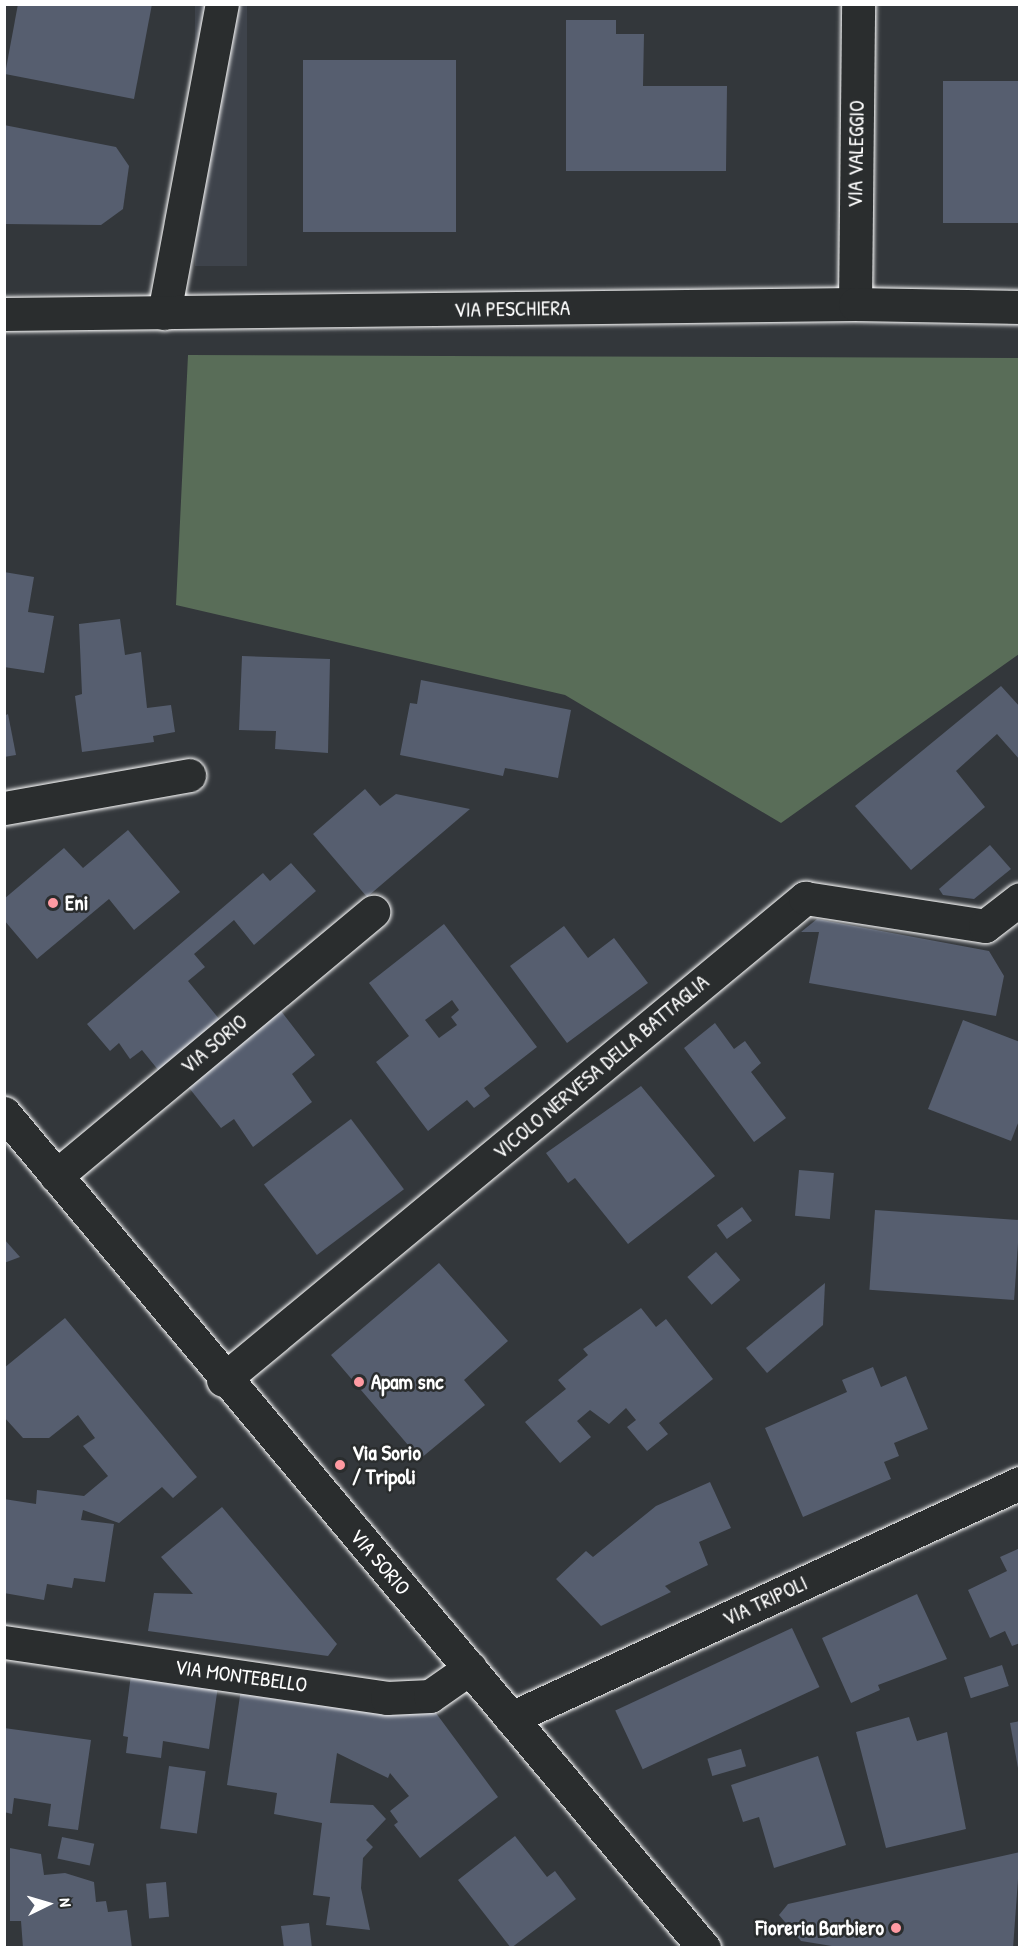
<!DOCTYPE html>
<html>
<head>
<meta charset="utf-8">
<style>
  body { margin:0 }
  #map { position:relative; width:1024px; height:1952px; overflow:hidden; background:#33373b; font-family:"Patrick Hand",sans-serif }
  div>[style] { position:absolute }
  .built>* { inset:0; background:#3e434b; transform-origin:0 0 }
  .green>* { inset:0; background:#596d58 }
  .building>* { inset:0; background:#565e6f; transform-origin:0 0 }
  .roads { filter:drop-shadow(0 0 2px #fff) drop-shadow(0 0 2px #fff) }
  .minor>* { height:33px; margin:-16.5px; padding:0 16.5px; transform-origin:16.5px; border-radius:16.5px; background:#2a2d2e }
  .major>* { height:33px; margin:-16.5px; padding:0 16.5px; transform-origin:16.5px; border-radius:16.5px; background:#2a2d2e }
  .dots>* { width:16px; height:16px; translate:-50% -50%; box-sizing:border-box; border:3px solid #2a2d2e; border-radius:50% }
  span { translate:-50% -50%; white-space:nowrap; text-align:center; line-height:1.15; -webkit-text-stroke:5px #2a2d2e; paint-order:stroke }
  .street-label { font-size:21px; color:#fff }
  .poi-label { font-size:21px; color:#fff; font-weight:700 }
  .left { translate:0 -50%; text-align:left }
  .right { translate:-100% -50%; text-align:right }
  .frame { position:absolute; inset:0; border:6px solid #fff; pointer-events:none }
  .north { position:absolute; left:18px; top:1874px; width:60px; height:60px; -webkit-text-stroke:4px #2a2d2e; paint-order:stroke; rotate:85deg; font-size:16px; font-weight:700; line-height:24px; text-align:center; color:#fff }
  .north::after { content:''; display:block; margin:auto; width:21px; height:27px; background:#fff; clip-path:polygon(50% 0,100% 100%,50% 72%,0 100%) }
</style>
</head>
<body>
<div id="map">
  <div class="built">
    <i style="left:195px;top:5px;width:52px;height:261px"></i>
  </div>
  <div class="green">
    <i style="clip-path:polygon(188px 355px,1019px 358px,1019px 654px,781px 823px,565px 695px,176px 605px)"></i>
  </div>
  <div class="building">
    <i style="clip-path:polygon(18px 4px,152px 4px,134px 99px,5px 74px)"></i>
    <i style="clip-path:polygon(566px 20px,616px 20px,616px 34px,644px 34px,643px 86px,727px 86px,726px 171px,566px 171px)"></i>
    <i style="left:303px;top:60px;width:153px;height:172px"></i>
    <i style="left:1020px;top:81px;width:142px;height:77px;rotate:90deg"></i>
    <i style="clip-path:polygon(4px 125px,116px 147px,129px 166px,123px 209px,101px 225px,4px 224px)"></i>
    <i style="clip-path:polygon(4px 572px,34px 577px,28px 612px,54px 616px,44px 673px,4px 667px)"></i>
    <i style="clip-path:polygon(120px 619px,125px 655px,141px 652px,147px 708px,171px 705px,175px 732px,153px 736px,154px 742px,82px 752px,75px 696px,82px 694px,79px 624px)"></i>
    <i style="clip-path:polygon(242px 656px,330px 659px,328px 753px,275px 749px,276px 731px,239px 730px)"></i>
    <i style="clip-path:polygon(421px 680px,571px 710px,558px 778px,505px 768px,503px 776px,400px 755px,410px 703px,417px 704px)"></i>
    <i style="clip-path:polygon(1001px 686px,1020px 707px,1020px 760px,997px 734px,956px 771px,985px 807px,911px 870px,855px 806px)"></i>
    <i style="clip-path:polygon(8px 714px,16px 755px,4px 757px,4px 716px)"></i>
    <i style="clip-path:polygon(365px 789px,380px 806px,396px 794px,470px 809px,367px 897px,313px 834px)"></i>
    <i style="clip-path:polygon(128px 830px,180px 892px,134px 930px,109px 899px,37px 959px,4px 920px,4px 899px,64px 848px,83px 868px)"></i>
    <i style="clip-path:polygon(990px 845px,1011px 869px,974px 899px,943px 895px,939px 889px)"></i>
    <i style="clip-path:polygon(291px 863px,316px 891px,254px 945px,234px 920px,194px 954px,205px 967px,188px 981px,220px 1020px,159px 1071px,142px 1050px,130px 1059px,119px 1043px,110px 1051px,87px 1024px,263px 873px,270px 881px)"></i>
    <i style="clip-path:polygon(817px 919px,989px 951px,1004px 976px,996px 1016px,809px 983px,819px 932px,801px 932px)"></i>
    <i style="clip-path:polygon(evenodd,444px 924px,537px 1047px,484px 1088px,490px 1096px,474px 1108px,467px 1100px,428px 1131px,376px 1062px,409px 1036px,369px 983px,444px 924px,452px 1000px,459px 1010px,451px 1017px,457px 1025px,439px 1038px,425px 1020px,452px 1000px)"></i>
    <i style="clip-path:polygon(564px 926px,588px 958px,614px 938px,648px 983px,567px 1043px,510px 966px)"></i>
    <i style="clip-path:polygon(281px 1011px,315px 1055px,292px 1074px,312px 1102px,253px 1147px,234px 1119px,221px 1128px,186px 1084px)"></i>
    <i style="clip-path:polygon(963px 1020px,1020px 1042px,1020px 1118px,1011px 1141px,928px 1109px)"></i>
    <i style="clip-path:polygon(715px 1023px,734px 1049px,745px 1041px,761px 1063px,751px 1072px,786px 1118px,754px 1142px,684px 1048px)"></i>
    <i style="clip-path:polygon(641px 1086px,715px 1176px,628px 1244px,575px 1178px,568px 1183px,546px 1153px)"></i>
    <i style="left:351px;top:1119px;width:88px;height:109px;rotate:53deg"></i>
    <i style="left:799px;top:1170px;width:35px;height:46px;rotate:5deg"></i>
    <i style="left:742px;top:1207px;width:17px;height:31px;rotate:54deg"></i>
    <i style="left:875px;top:1210px;width:145px;height:80px;rotate:4deg"></i>
    <i style="clip-path:polygon(4px 1239px,20px 1257px,4px 1263px)"></i>
    <i style="left:716px;top:1252px;width:37px;height:38px;rotate:49deg"></i>
    <i style="clip-path:polygon(439px 1263px,508px 1341px,464px 1380px,485px 1405px,420px 1459px,331px 1355px)"></i>
    <i style="clip-path:polygon(825px 1283px,823px 1325px,767px 1373px,746px 1348px)"></i>
    <i style="clip-path:polygon(641px 1308px,656px 1327px,666px 1319px,713px 1379px,659px 1423px,668px 1434px,647px 1451px,627px 1427px,636px 1420px,626px 1408px,609px 1424px,590px 1410px,577px 1421px,591px 1437px,560px 1463px,525px 1422px,566px 1389px,558px 1380px,588px 1355px,583px 1349px)"></i>
    <i style="clip-path:polygon(65px 1318px,197px 1477px,173px 1498px,162px 1487px,119px 1523px,83px 1510px,81px 1520px,114px 1524px,105px 1582px,74px 1578px,72px 1588px,47px 1584px,44px 1600px,4px 1593px,4px 1499px,36px 1504px,37px 1490px,84px 1496px,108px 1476px,83px 1446px,95px 1438px,78px 1415px,49px 1438px,23px 1438px,4px 1417px,4px 1368px)"></i>
    <i style="clip-path:polygon(873px 1367px,881px 1387px,906px 1376px,928px 1429px,894px 1443px,899px 1456px,884px 1462px,891px 1479px,803px 1517px,765px 1428px,847px 1392px,842px 1380px)"></i>
    <i style="clip-path:polygon(710px 1482px,731px 1528px,699px 1542px,708px 1565px,665px 1586px,671px 1592px,601px 1626px,556px 1579px,586px 1551px,593px 1557px,656px 1506px)"></i>
    <i style="clip-path:polygon(222px 1507px,337px 1644px,328px 1656px,148px 1631px,154px 1593px,193px 1594px,161px 1557px)"></i>
    <i style="clip-path:polygon(1020px 1548px,1020px 1643px,1012px 1646px,1005px 1631px,990px 1638px,968px 1590px,1007px 1571px,1000px 1557px)"></i>
    <i style="clip-path:polygon(917px 1594px,947px 1659px,878px 1685px,880px 1690px,851px 1703px,822px 1638px)"></i>
    <i style="left:792px;top:1628px;width:65px;height:195px;rotate:65deg"></i>
    <i style="left:1002px;top:1665px;width:22px;height:40px;rotate:72deg"></i>
    <i style="clip-path:polygon(132px 1667px,219px 1679px,209px 1749px,163px 1741px,161px 1758px,126px 1753px,128px 1737px,123px 1736px)"></i>
    <i style="clip-path:polygon(242px 1682px,433px 1709px,498px 1797px,420px 1858px,394px 1825px,398px 1822px,390px 1811px,409px 1796px,390px 1773px,388px 1778px,337px 1753px,330px 1803px,373px 1805px,386px 1819px,366px 1840px,373px 1847px,363px 1858px,361px 1888px,370px 1930px,326px 1925px,330px 1897px,313px 1895px,322px 1823px,274px 1814px,277px 1793px,227px 1785px)"></i>
    <i style="clip-path:polygon(909px 1717px,917px 1741px,947px 1732px,966px 1829px,886px 1848px,856px 1732px)"></i>
    <i style="clip-path:polygon(1020px 1721px,1020px 1768px,1018px 1768px,1010px 1723px)"></i>
    <i style="clip-path:polygon(4px 1728px,91px 1740px,78px 1830px,48px 1826px,51px 1804px,14px 1798px,12px 1814px,4px 1812px)"></i>
    <i style="left:741px;top:1749px;width:18px;height:35px;rotate:74deg"></i>
    <i style="clip-path:polygon(818px 1756px,846px 1845px,774px 1868px,759px 1817px,743px 1822px,731px 1785px)"></i>
    <i style="left:169px;top:1766px;width:37px;height:63px;rotate:8deg"></i>
    <i style="clip-path:polygon(515px 1836px,547px 1877px,555px 1871px,576px 1899px,511px 1948px,458px 1880px)"></i>
    <i style="left:62px;top:1837px;width:33px;height:22px;rotate:12deg"></i>
    <i style="clip-path:polygon(10px 1848px,41px 1854px,44px 1875px,65px 1873px,94px 1882px,96px 1902px,106px 1901px,108px 1912px,127px 1910px,132px 1948px,23px 1948px,21px 1921px,10px 1921px)"></i>
    <i style="clip-path:polygon(1020px 1852px,1013px 1948px,844px 1948px,801px 1941px,779px 1915px,788px 1904px)"></i>
    <i style="left:166px;top:1882px;width:35px;height:20px;rotate:85deg"></i>
    <i style="clip-path:polygon(309px 1923px,312px 1948px,284px 1948px,281px 1926px)"></i>
  </div>
  <div class="roads">
    <div class="minor">
      <i style="left:855px;top:304px;width:300px;rotate:-89.4deg"></i>
      <i style="left:164px;top:313px;width:314px;rotate:-79.4deg"></i>
      <i style="left:4px;top:314px;width:851px;rotate:-0.67deg"></i>
      <i style="left:855px;top:304px;width:165px;rotate:1deg"></i>
      <i style="left:4px;top:808px;width:188px;rotate:-10.1deg"></i>
      <i style="left:56px;top:1176px;width:413px;rotate:-39.8deg"></i>
      <i style="left:223px;top:1380px;width:756px;rotate:-39.63deg"></i>
      <i style="left:805px;top:898px;width:182px;rotate:8.8deg"></i>
      <i style="left:985px;top:926px;width:44px;rotate:-37.6deg"></i>
      <i style="left:4px;top:1642px;width:387px;rotate:8.3deg"></i>
      <i style="left:387px;top:1698px;width:43px;rotate:-2.7deg"></i>
      <i style="left:430px;top:1696px;width:49px;rotate:-35deg"></i>
      <i style="left:511px;top:1718px;width:561px;rotate:-24.78deg"></i>
    </div>
    <div class="major">
      <i style="left:4px;top:1113px;width:1090px;rotate:50.03deg"></i>
    </div>
  </div>
  <div class="dots">
    <i style="left:53px;top:903px;background:#ff9aa2"></i>
    <i style="left:359px;top:1382px;background:#ff9aa2"></i>
    <i style="left:340px;top:1465px;background:#ff9aa2"></i>
    <i style="left:896px;top:1928px;background:#ff9aa2"></i>
  </div>
  <div class="street-label">
    <span style="left:856px;top:154px;rotate:-89deg">VIA VALEGGIO</span>
    <span style="left:512px;top:309px;rotate:-1deg">VIA PESCHIERA</span>
    <span style="left:214px;top:1044px;rotate:-40deg">VIA SORIO</span>
    <span style="left:601px;top:1067px;rotate:-40deg">VICOLO NERVESA DELLA BATTAGLIA</span>
    <span style="left:380px;top:1562px;rotate:49deg">VIA SORIO</span>
    <span style="left:765px;top:1601px;rotate:-25deg">VIA TRIPOLI</span>
    <span style="left:241px;top:1676px;rotate:8deg">VIA MONTEBELLO</span>
  </div>
  <div class="poi-label">
    <span class="left" style="left:65px;top:903px">Eni</span>
    <span class="left" style="left:371px;top:1382px">Apam snc</span>
    <span class="left" style="left:352px;top:1465px">Via Sorio<br>/ Tripoli</span>
    <span class="right" style="left:884px;top:1928px">Fioreria Barbiero</span>
  </div>
  <div class="frame"></div>
  <div class="north">N</div>
</div>
</body>
</html>
